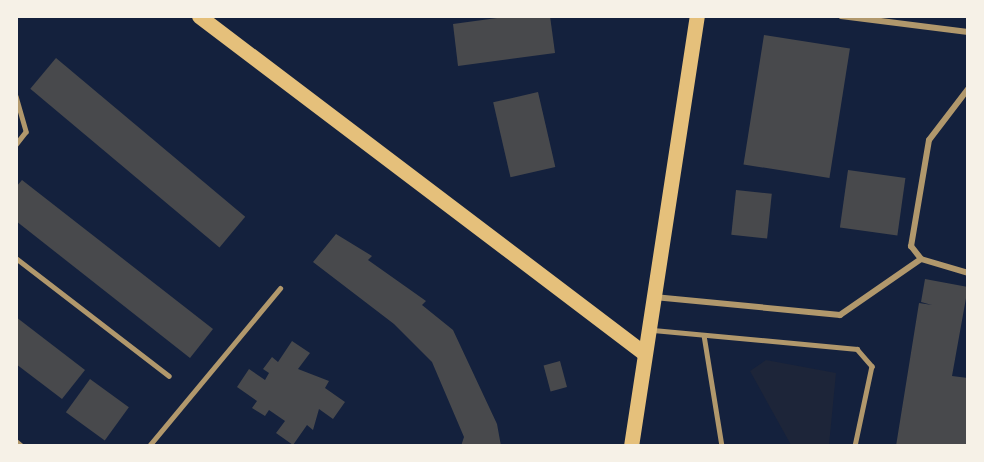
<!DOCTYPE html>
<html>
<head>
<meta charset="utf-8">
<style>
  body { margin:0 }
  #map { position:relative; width:984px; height:462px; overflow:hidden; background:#14213d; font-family:Rubik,sans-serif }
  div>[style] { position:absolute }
  .green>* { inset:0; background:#1d2539 }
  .building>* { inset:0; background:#48494c; transform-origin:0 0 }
  .service>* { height:4.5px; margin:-2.25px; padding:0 2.25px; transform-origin:2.25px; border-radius:2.25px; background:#b1986c }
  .minor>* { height:6px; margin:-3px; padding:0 3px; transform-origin:3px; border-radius:3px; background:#b1986c }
  .primary>* { height:15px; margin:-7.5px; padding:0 7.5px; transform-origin:7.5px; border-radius:7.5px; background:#e5c07b }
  span { translate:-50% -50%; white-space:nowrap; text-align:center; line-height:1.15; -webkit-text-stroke:4.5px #f6f1e7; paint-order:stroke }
  .frame { position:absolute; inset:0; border:18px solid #f6f1e7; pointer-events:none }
</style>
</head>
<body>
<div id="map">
  <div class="green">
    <i style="clip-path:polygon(766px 360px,836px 373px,829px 445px,791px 445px,750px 371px)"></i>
  </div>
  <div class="building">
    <i style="clip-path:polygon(512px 16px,550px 16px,555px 53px,458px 66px,453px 24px)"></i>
    <i style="left:764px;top:35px;width:87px;height:131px;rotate:9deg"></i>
    <i style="left:56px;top:58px;width:247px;height:40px;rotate:40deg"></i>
    <i style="left:538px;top:92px;width:77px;height:46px;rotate:77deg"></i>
    <i style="left:848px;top:170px;width:58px;height:58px;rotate:8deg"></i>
    <i style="clip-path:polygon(22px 180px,213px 329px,190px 358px,16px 221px,16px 187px)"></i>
    <i style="left:736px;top:190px;width:36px;height:45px;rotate:6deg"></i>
    <i style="clip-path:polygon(336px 234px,372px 256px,368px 260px,426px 301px,422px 305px,453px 330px,497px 424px,501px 446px,461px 446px,464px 437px,432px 362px,394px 324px,313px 262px)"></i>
    <i style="clip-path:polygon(925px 279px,968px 287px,952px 376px,968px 378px,968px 446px,896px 446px,919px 303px,932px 305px,921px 302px)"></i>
    <i style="clip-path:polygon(16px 317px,85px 370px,62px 399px,16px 364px)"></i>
    <i style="clip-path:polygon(292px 341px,310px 353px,298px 369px,329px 381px,325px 388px,345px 402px,333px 419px,319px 409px,313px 430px,307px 425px,293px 445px,276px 433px,285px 421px,269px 410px,265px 416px,252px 408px,257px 401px,237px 387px,249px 369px,265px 380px,269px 373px,263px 369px,272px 357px,278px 362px)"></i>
    <i style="left:560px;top:361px;width:27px;height:17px;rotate:75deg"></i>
    <i style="left:90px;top:379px;width:48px;height:41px;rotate:36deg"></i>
  </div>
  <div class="service">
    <i style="left:16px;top:96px;width:37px;rotate:74deg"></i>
    <i style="left:26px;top:132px;width:16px;rotate:128deg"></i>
    <i style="left:16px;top:258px;width:193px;rotate:37.6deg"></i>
    <i style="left:653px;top:330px;width:205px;rotate:5.3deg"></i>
    <i style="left:857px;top:349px;width:23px;rotate:49deg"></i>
    <i style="left:872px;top:366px;width:82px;rotate:102deg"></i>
    <i style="left:704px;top:335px;width:112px;rotate:80.8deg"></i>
    <i style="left:16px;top:441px;width:8px;rotate:40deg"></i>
    <i style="left:149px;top:446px;width:205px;rotate:-50.3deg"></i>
  </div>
  <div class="minor">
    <i style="left:841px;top:16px;width:128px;rotate:7.2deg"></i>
    <i style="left:968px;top:89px;width:64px;rotate:127.4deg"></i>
    <i style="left:929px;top:140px;width:108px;rotate:99.6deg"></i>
    <i style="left:911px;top:246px;width:16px;rotate:52deg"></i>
    <i style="left:921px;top:259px;width:49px;rotate:16.6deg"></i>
    <i style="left:654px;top:297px;width:187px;rotate:5.5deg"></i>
    <i style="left:840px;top:315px;width:98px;rotate:-34.7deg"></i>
  </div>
  <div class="primary">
    <i style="left:199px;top:16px;width:558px;rotate:37.14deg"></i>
    <i style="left:631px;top:446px;width:435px;rotate:-81.3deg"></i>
  </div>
  <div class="frame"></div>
</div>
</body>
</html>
